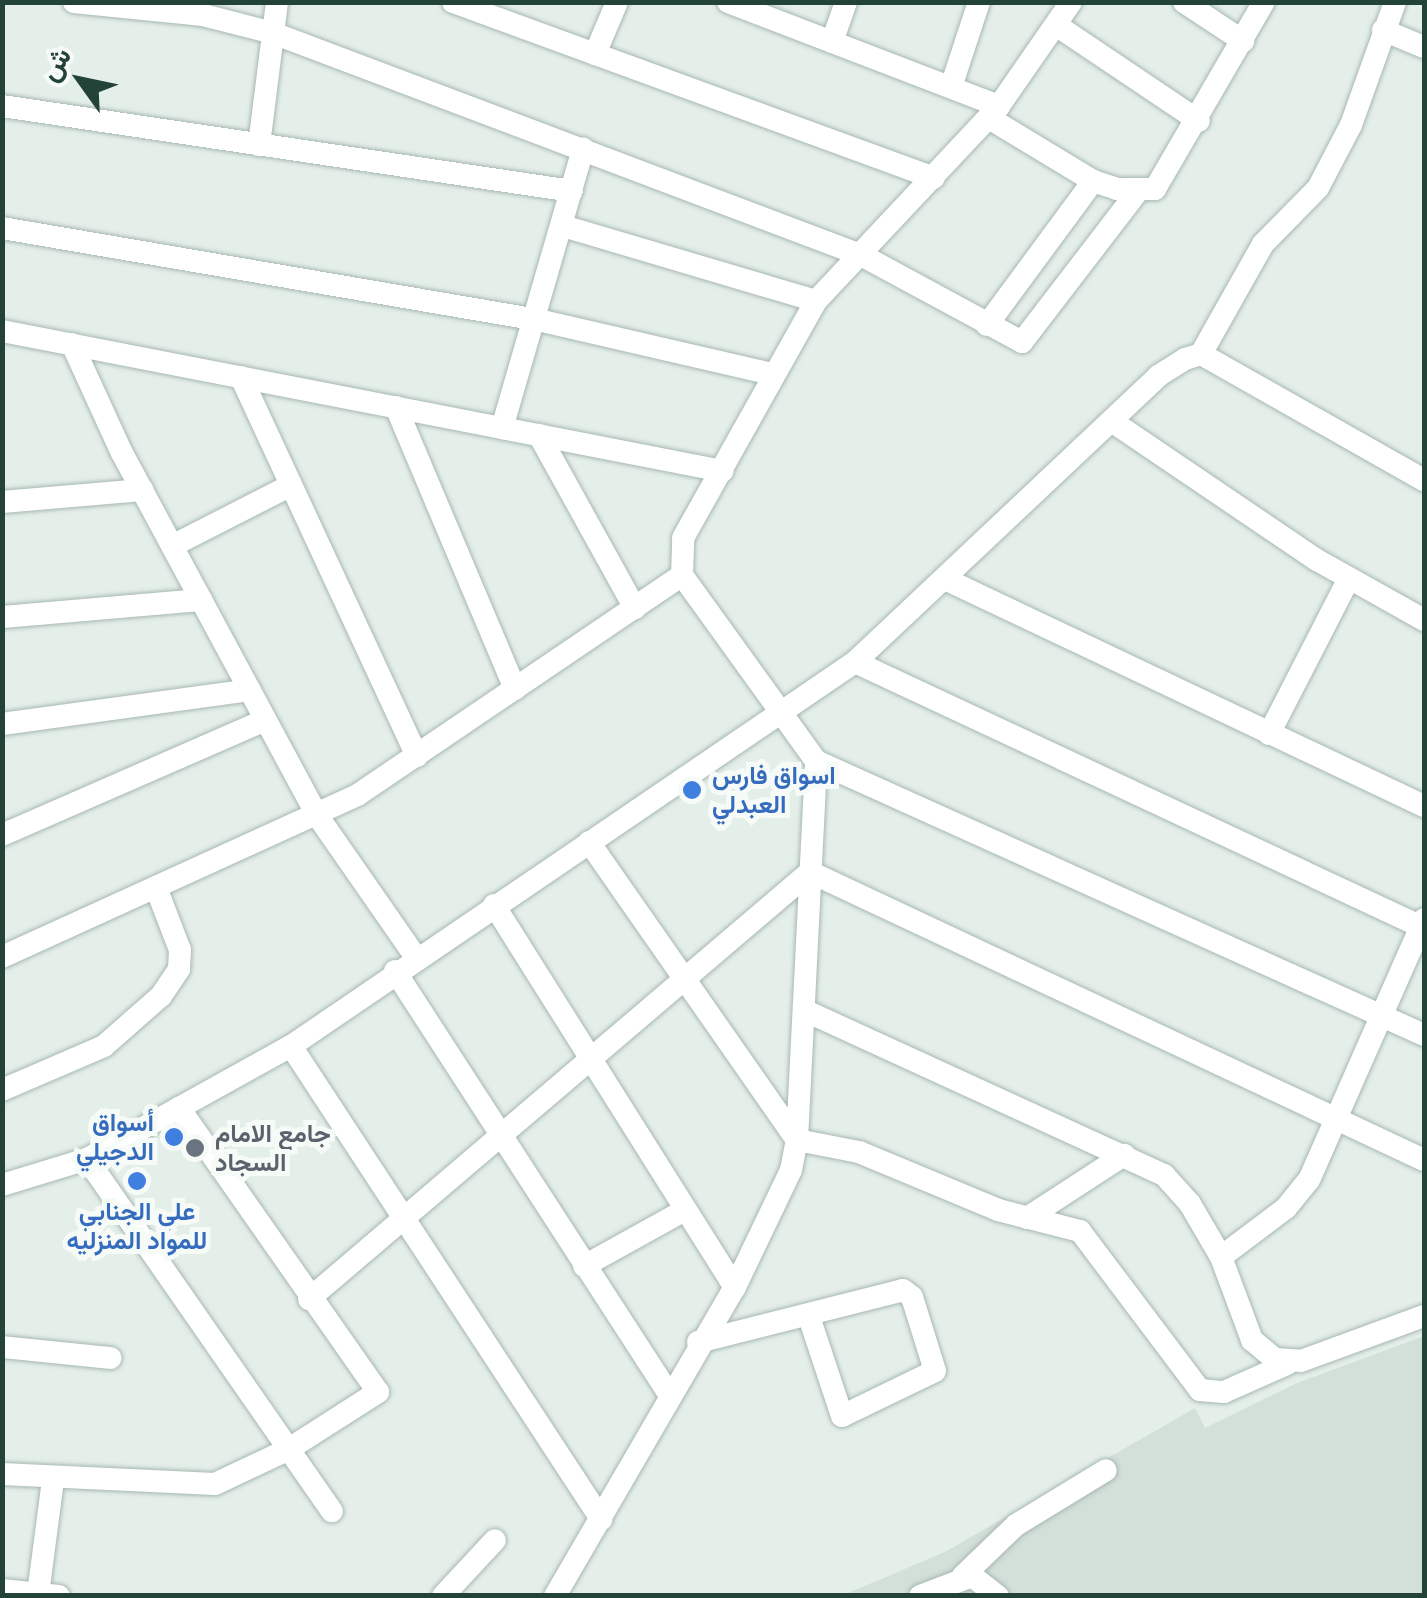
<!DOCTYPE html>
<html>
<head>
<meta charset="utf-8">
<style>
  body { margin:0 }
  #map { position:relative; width:1427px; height:1598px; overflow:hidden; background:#e5efea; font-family:Inter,Vazirmatn,sans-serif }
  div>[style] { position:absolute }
  .built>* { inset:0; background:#d3dfd9 }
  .roads { filter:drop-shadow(0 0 2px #a7b8b1) drop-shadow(0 0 2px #a7b8b1) }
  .minor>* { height:22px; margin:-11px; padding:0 11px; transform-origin:11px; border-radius:11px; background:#fff }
  .dots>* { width:28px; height:28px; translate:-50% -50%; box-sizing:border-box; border:5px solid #f6fbf8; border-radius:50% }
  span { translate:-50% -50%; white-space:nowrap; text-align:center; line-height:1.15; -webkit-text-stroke:10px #f6fbf8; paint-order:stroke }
  .shop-label { font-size:25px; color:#366cbe; font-weight:700 }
  .left { translate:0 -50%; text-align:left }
  .right { translate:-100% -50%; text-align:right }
  .worship-label { font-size:25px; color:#5b616d; font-weight:700 }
  .frame { position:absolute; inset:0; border:5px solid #234238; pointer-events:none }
  .north { position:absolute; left:30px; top:30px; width:100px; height:100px; -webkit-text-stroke:8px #f6fbf8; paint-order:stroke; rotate:303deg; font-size:28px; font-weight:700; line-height:40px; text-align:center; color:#234238 }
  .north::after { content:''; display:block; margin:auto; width:35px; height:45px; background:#234238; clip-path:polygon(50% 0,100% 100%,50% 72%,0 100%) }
</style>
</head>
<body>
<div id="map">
  <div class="built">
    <i style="clip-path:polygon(1424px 1336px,1424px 1595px,841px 1596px,945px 1552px,1195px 1408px,1205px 1428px,1297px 1383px)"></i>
  </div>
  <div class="roads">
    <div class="minor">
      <i style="left:74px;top:2px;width:130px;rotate:5.8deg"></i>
      <i style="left:203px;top:15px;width:72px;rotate:14.4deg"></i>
      <i style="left:273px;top:33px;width:631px;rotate:20.7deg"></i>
      <i style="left:863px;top:256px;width:181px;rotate:28.4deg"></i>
      <i style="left:1022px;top:342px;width:190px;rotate:-52.5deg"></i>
      <i style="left:453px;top:2px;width:512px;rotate:20.1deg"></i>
      <i style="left:728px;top:2px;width:290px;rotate:21deg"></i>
      <i style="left:1184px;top:2px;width:71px;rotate:33.5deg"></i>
      <i style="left:1056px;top:25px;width:172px;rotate:33.9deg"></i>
      <i style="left:1383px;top:30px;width:44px;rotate:22.5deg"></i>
      <i style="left:832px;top:42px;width:42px;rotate:-70.7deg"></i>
      <i style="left:595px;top:54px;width:56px;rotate:-67.1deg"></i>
      <i style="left:951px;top:87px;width:89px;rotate:-71.8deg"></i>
      <i style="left:2px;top:106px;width:576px;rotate:8.48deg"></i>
      <i style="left:989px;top:118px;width:122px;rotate:31.2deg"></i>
      <i style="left:1093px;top:181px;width:25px;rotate:18deg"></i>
      <i style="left:1117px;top:189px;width:38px"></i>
      <i style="left:1155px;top:189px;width:216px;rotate:-59.8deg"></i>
      <i style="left:259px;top:145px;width:144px;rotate:-82.8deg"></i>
      <i style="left:563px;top:226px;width:264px;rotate:16.5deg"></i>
      <i style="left:2px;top:228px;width:544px;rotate:9.74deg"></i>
      <i style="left:538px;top:320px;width:240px;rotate:13deg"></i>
      <i style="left:987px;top:325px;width:179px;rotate:-53.6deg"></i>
      <i style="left:2px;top:331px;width:734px;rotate:10.99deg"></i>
      <i style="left:72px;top:344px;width:120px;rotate:65.4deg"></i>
      <i style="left:122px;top:453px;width:411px;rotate:61.7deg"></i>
      <i style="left:317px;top:815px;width:172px;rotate:55.2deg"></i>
      <i style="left:1201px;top:354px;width:126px;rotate:-60.6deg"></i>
      <i style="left:1263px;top:244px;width:78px;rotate:-45.5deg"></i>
      <i style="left:1318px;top:188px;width:71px;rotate:-62.4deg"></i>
      <i style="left:1351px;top:125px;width:131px;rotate:-70.3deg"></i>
      <i style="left:241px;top:377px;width:418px;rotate:65.1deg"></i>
      <i style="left:396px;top:407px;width:306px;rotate:67.1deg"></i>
      <i style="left:1113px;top:422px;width:246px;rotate:34.1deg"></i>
      <i style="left:1317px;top:560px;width:123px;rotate:29.3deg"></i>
      <i style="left:502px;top:428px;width:291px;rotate:-73.8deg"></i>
      <i style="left:539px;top:435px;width:198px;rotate:61deg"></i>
      <i style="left:2px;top:502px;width:141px;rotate:-4.9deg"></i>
      <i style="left:172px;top:546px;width:134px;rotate:-27.1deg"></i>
      <i style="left:945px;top:579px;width:530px;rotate:25.36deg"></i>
      <i style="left:2px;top:617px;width:200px;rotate:-4.9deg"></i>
      <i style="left:855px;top:662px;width:628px;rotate:25.06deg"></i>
      <i style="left:2px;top:724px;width:250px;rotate:-7.8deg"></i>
      <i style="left:1269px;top:734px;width:173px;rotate:-62.8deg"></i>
      <i style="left:816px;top:761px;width:667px;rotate:24.26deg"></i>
      <i style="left:2px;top:835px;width:287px;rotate:-23.6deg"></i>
      <i style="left:589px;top:842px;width:363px;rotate:55.1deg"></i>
      <i style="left:797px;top:1140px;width:63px;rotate:11deg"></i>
      <i style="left:859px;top:1152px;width:151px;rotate:22.6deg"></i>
      <i style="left:998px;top:1210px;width:85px;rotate:14.4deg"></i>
      <i style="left:1080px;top:1231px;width:199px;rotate:53deg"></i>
      <i style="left:1200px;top:1390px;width:24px;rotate:5deg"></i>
      <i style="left:1224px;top:1392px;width:69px;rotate:-24deg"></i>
      <i style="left:494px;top:905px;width:452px;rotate:57.8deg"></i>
      <i style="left:2px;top:957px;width:392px;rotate:-24.5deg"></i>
      <i style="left:359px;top:794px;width:390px;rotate:-34.1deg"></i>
      <i style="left:395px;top:971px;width:504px;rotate:57.07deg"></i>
      <i style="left:808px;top:1012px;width:392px;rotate:24.6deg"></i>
      <i style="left:1164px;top:1175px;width:39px;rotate:48deg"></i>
      <i style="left:1190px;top:1204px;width:61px;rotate:59.7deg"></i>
      <i style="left:1221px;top:1257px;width:89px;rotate:69.5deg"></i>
      <i style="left:1252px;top:1340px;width:30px;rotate:40deg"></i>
      <i style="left:1275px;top:1359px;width:26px;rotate:4deg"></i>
      <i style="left:1301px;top:1361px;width:131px;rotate:-20.1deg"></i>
      <i style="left:291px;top:1046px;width:566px;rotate:56.76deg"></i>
      <i style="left:2px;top:1090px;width:111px;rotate:-23.3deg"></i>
      <i style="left:104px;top:1046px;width:76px;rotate:-41.3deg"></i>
      <i style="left:161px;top:996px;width:32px;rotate:-56deg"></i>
      <i style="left:179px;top:969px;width:19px;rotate:-87deg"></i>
      <i style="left:180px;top:950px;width:64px;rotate:-111deg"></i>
      <i style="left:87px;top:1159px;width:429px;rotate:55.2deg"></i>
      <i style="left:2px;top:1185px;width:89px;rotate:-17deg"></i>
      <i style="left:87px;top:1159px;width:233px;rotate:-29deg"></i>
      <i style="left:291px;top:1046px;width:682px;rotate:-34.25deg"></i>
      <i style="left:855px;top:662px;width:417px;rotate:-43.3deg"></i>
      <i style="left:1158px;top:376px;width:32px;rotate:-32deg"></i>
      <i style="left:1185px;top:359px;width:17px;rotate:-17deg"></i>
      <i style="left:1201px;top:354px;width:256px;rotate:29.5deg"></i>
      <i style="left:1027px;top:1218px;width:116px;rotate:-33deg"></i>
      <i style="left:1221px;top:1257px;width:81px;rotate:-37deg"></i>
      <i style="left:1286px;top:1208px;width:36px;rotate:-51deg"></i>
      <i style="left:1309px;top:1180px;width:285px;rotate:-66.2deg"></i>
      <i style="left:584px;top:1266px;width:115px;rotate:-29deg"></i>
      <i style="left:309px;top:1299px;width:658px;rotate:-40.44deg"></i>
      <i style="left:810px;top:872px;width:678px;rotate:25.13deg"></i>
      <i style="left:698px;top:1342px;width:211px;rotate:-14.2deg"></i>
      <i style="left:903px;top:1290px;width:11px;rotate:38deg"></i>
      <i style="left:912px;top:1297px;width:77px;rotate:72.7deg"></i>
      <i style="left:935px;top:1371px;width:103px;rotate:154.2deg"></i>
      <i style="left:842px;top:1416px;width:104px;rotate:-108.4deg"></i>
      <i style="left:2px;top:1347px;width:109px;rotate:5.8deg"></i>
      <i style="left:2px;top:1474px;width:213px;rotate:2.7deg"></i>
      <i style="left:215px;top:1484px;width:82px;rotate:-25.3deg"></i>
      <i style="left:289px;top:1449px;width:106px;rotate:-32.6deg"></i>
      <i style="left:378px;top:1392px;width:347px;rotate:-125deg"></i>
      <i style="left:963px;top:1576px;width:74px;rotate:-43.9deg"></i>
      <i style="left:1016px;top:1525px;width:105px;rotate:-31.4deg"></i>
      <i style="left:2px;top:1590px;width:57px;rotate:6deg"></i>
      <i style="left:38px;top:1594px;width:115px;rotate:-82.5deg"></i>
      <i style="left:443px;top:1596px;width:76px;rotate:-47.1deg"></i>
      <i style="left:555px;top:1596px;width:358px;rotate:-59.8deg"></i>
      <i style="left:735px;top:1287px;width:130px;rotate:-64.4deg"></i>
      <i style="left:791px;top:1170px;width:31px;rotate:-79deg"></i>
      <i style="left:797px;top:1140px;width:379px;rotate:-87.1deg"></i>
      <i style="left:816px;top:761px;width:229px;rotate:-125.8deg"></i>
      <i style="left:682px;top:575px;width:37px;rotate:-88deg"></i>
      <i style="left:683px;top:538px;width:272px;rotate:-60.7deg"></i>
      <i style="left:816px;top:301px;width:267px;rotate:-46.8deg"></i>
      <i style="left:999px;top:106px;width:126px;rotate:-55.3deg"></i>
      <i style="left:920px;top:1596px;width:56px;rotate:-21deg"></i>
      <i style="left:972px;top:1576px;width:33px;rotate:38deg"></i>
    </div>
  </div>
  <div class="dots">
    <i style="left:692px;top:790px;background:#3f7fe0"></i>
    <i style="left:174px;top:1137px;background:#3f7fe0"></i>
    <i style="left:195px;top:1148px;background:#6b7280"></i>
    <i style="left:137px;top:1181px;background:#3f7fe0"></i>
  </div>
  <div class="shop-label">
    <span class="left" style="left:712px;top:790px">اسواق فارس<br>العبدلي</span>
    <span class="right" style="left:154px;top:1137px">أسواق<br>الدجيلي</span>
    <span style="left:137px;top:1226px">علي الجنابي<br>للمواد المنزليه</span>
  </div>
  <div class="worship-label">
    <span class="left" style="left:215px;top:1148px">جامع الامام<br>السجاد</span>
  </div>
  <div class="frame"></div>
  <div class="north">ش</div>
</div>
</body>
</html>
